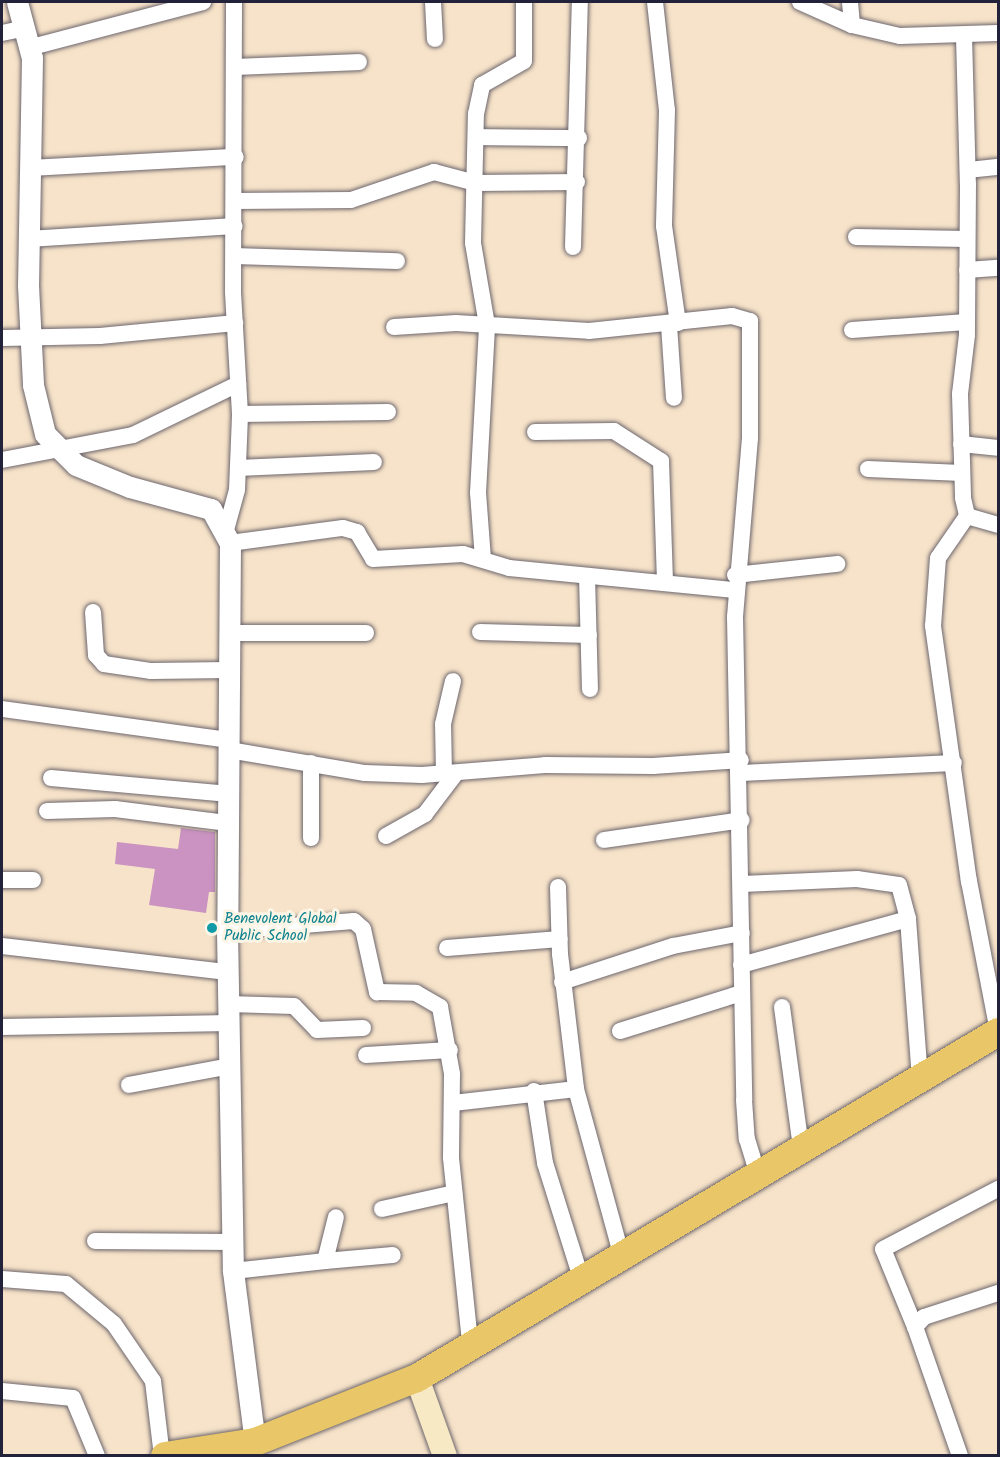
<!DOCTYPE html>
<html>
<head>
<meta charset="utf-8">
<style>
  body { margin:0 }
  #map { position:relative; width:1000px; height:1457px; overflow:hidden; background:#f7e3c9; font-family:Kalam,sans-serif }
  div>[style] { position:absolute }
  .building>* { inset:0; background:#ca93c1 }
  .round { border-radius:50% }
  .roads { filter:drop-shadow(0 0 2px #6d666d) drop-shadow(0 0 2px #6d666d) }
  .minor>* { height:16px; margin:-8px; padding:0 8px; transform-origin:8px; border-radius:8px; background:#fff }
  .tertiary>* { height:21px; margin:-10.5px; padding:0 10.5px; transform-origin:10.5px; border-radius:10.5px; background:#fff }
  .secondary>* { height:24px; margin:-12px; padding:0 12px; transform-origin:12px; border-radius:12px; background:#f6e9c3 }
  .trunk>* { height:28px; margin:-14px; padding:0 14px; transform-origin:14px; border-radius:14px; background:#e9c769 }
  .dots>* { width:16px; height:16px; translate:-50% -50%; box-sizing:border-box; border:3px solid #fcf5e5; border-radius:50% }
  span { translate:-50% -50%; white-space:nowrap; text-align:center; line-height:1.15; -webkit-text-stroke:6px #fcf5e5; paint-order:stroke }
  .culture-label { font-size:15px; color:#0d838f }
  .left { translate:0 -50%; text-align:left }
  .frame { position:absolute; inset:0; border:3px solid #22223b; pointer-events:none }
</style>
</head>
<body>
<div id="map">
  <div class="building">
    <i style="clip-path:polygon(181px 828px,215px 832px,215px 892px,209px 892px,206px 913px,149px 905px,155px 869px,115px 864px,117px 842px,178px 849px)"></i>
    <i class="round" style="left:204px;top:922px;width:12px;height:12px"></i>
  </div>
  <div class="roads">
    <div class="minor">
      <i style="left:433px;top:2px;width:37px;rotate:87deg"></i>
      <i style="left:655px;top:2px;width:109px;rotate:83.7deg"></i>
      <i style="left:667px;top:110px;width:116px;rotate:91.5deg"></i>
      <i style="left:664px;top:226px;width:98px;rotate:81.8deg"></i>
      <i style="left:800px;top:2px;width:57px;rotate:23.9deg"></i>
      <i style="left:852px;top:25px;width:49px;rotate:12.9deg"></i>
      <i style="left:900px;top:36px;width:98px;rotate:-1.8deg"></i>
      <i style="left:850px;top:2px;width:23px;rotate:85deg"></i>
      <i style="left:2px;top:33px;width:25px;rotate:-12deg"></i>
      <i style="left:964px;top:36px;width:148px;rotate:88.5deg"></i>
      <i style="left:968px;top:184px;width:151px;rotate:90.4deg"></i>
      <i style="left:967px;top:335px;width:59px;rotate:96.8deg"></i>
      <i style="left:960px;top:394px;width:104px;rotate:88.3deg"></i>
      <i style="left:963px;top:498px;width:18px;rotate:77deg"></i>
      <i style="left:967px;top:516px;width:32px;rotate:16deg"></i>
      <i style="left:32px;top:47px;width:177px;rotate:-14.7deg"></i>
      <i style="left:236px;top:67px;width:123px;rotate:-2.3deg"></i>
      <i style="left:476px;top:137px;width:103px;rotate:0.6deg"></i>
      <i style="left:30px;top:168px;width:206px;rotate:-3.1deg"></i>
      <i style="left:968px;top:170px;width:30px;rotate:-6deg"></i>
      <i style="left:235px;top:201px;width:116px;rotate:-0.5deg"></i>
      <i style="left:351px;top:200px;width:88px;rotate:-18.6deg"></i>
      <i style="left:434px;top:172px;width:43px;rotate:14.7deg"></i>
      <i style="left:476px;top:183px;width:101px;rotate:-0.6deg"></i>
      <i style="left:856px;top:237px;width:111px;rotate:1deg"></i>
      <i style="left:28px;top:239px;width:207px;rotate:-3.6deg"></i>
      <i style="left:573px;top:247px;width:245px;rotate:-88.4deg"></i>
      <i style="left:234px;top:256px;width:163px;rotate:1.8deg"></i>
      <i style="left:967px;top:270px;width:31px;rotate:-4deg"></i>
      <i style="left:669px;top:325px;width:73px;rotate:86.1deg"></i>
      <i style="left:394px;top:327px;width:62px;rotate:-3.7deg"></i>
      <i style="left:456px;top:323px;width:133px;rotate:3.4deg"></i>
      <i style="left:589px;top:331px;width:144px;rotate:-6deg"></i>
      <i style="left:732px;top:316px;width:19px;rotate:16deg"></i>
      <i style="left:750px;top:321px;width:117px;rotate:90deg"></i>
      <i style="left:750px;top:438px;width:180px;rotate:94.8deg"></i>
      <i style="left:735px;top:617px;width:483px;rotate:88.9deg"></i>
      <i style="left:744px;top:1100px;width:39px;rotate:86deg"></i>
      <i style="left:747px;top:1139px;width:37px;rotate:73deg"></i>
      <i style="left:852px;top:330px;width:115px;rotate:-4deg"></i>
      <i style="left:2px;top:338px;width:98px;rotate:-1.2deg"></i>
      <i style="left:100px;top:336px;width:136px;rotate:-5.5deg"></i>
      <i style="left:240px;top:414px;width:148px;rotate:-0.8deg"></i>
      <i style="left:535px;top:432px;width:79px;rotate:-0.7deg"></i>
      <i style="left:614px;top:431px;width:56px;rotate:32.6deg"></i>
      <i style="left:661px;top:461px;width:122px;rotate:88.1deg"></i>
      <i style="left:961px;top:444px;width:37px;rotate:6deg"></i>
      <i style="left:2px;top:460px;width:133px;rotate:-10.8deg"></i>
      <i style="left:133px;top:435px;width:117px;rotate:-25.9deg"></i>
      <i style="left:238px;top:468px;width:136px;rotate:-2.5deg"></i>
      <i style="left:868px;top:469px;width:94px;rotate:2.4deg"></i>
      <i style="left:967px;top:516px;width:51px;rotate:124.6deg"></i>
      <i style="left:938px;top:558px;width:68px;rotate:94.2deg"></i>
      <i style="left:933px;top:626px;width:258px;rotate:82deg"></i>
      <i style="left:969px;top:881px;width:154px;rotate:79.1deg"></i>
      <i style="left:226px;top:530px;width:41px;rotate:-74.6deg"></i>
      <i style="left:237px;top:490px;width:76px;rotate:-87.7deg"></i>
      <i style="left:240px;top:414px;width:123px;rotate:-93.3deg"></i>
      <i style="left:233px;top:291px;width:289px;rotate:-89.8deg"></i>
      <i style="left:230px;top:543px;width:114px;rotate:-7.6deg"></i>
      <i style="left:343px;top:528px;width:15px;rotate:16deg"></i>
      <i style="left:357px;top:532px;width:31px;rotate:59deg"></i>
      <i style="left:373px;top:559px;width:90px;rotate:-3.2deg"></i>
      <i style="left:463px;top:554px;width:48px;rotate:16.9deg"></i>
      <i style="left:509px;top:568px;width:227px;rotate:5.6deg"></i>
      <i style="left:483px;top:559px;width:66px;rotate:-94.3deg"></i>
      <i style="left:478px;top:493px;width:168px;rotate:-86.9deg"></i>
      <i style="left:487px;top:325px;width:83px;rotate:-99.7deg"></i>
      <i style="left:473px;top:243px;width:129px;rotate:-88.7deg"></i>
      <i style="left:476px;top:114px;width:30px;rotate:-78deg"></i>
      <i style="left:482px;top:85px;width:48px;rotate:-29.7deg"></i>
      <i style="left:524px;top:61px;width:59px;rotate:-90deg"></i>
      <i style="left:735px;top:575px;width:103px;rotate:-6.2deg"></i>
      <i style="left:587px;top:576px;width:113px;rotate:88.5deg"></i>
      <i style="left:93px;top:612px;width:43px;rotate:86deg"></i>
      <i style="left:96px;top:655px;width:12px;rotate:48deg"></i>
      <i style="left:104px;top:664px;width:48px;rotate:8.5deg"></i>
      <i style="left:151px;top:671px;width:77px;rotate:-0.7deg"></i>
      <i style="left:480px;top:632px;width:109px;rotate:1.6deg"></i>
      <i style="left:229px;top:633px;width:137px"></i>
      <i style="left:2px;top:709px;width:229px;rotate:7.8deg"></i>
      <i style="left:229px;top:750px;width:138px;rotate:9.6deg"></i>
      <i style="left:365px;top:773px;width:57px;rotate:2deg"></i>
      <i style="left:422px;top:775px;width:123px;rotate:-4.6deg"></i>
      <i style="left:545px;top:765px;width:108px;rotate:0.5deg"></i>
      <i style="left:653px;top:766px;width:88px;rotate:-3.9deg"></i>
      <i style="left:741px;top:773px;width:213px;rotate:-2.7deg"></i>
      <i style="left:444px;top:774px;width:50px;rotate:-91.1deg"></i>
      <i style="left:443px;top:724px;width:44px;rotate:-76.9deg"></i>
      <i style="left:51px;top:778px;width:179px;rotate:5.1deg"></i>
      <i style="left:47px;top:811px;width:68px;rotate:-1.7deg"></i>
      <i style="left:115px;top:809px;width:114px;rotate:7.1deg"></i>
      <i style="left:386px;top:836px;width:45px;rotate:-29.4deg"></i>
      <i style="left:425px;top:814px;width:51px;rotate:-52.9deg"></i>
      <i style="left:311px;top:838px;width:75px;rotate:-90deg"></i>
      <i style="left:604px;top:840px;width:139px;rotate:-8.2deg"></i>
      <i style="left:2px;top:880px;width:31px"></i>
      <i style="left:742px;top:884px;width:115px;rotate:-2.5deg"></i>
      <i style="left:857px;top:879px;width:42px;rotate:8.1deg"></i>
      <i style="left:899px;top:885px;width:35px;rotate:75deg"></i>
      <i style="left:908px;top:919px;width:159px;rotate:85.7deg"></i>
      <i style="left:558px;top:887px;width:67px;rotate:88.3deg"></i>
      <i style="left:560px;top:954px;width:136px;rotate:83.2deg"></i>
      <i style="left:576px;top:1089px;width:171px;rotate:74.7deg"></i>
      <i style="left:227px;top:931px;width:127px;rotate:-4.5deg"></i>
      <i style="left:354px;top:921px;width:12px;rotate:42deg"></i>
      <i style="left:363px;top:929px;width:65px;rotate:77.5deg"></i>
      <i style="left:377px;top:992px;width:39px;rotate:1deg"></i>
      <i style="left:416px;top:993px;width:28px;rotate:30deg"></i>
      <i style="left:440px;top:1007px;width:68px;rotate:79.8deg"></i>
      <i style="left:452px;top:1074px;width:84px;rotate:90.7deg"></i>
      <i style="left:451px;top:1158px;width:186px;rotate:84.1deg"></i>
      <i style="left:2px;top:946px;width:227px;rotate:6.6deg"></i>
      <i style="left:447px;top:948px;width:113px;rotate:-4.6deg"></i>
      <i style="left:741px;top:965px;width:173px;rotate:-15.4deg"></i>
      <i style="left:562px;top:982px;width:117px;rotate:-18deg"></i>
      <i style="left:673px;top:946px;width:70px;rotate:-10.7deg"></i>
      <i style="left:229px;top:1004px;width:65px;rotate:1.8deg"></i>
      <i style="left:294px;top:1006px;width:33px;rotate:46deg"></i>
      <i style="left:317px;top:1030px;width:46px;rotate:-2.5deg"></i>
      <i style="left:782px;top:1007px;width:142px;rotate:82.3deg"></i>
      <i style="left:2px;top:1027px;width:228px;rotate:-1deg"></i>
      <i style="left:620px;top:1031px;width:127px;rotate:-17.4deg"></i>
      <i style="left:366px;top:1055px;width:84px;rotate:-3.4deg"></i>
      <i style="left:129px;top:1085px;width:104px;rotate:-10.6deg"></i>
      <i style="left:534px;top:1091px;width:73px;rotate:81.3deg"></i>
      <i style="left:545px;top:1163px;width:121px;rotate:72.6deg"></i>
      <i style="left:453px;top:1103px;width:124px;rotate:-6.5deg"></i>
      <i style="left:382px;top:1209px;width:74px;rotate:-12.5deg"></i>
      <i style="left:95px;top:1241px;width:139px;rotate:0.4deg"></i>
      <i style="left:325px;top:1261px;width:68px;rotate:-5deg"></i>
      <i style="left:233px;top:1271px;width:93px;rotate:-6.2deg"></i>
      <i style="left:325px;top:1261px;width:45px;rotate:-76deg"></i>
      <i style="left:2px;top:1279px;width:64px;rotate:4.5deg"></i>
      <i style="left:66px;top:1284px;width:62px;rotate:39.8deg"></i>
      <i style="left:114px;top:1324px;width:69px;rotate:55.6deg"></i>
      <i style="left:153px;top:1381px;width:76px;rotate:83.2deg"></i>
      <i style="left:915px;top:1327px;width:84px;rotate:-112.3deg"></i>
      <i style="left:883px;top:1249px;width:130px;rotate:-27.6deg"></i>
      <i style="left:2px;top:1391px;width:71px;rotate:5.6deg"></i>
      <i style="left:73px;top:1398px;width:63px;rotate:67.5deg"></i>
      <i style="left:960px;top:1456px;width:137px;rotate:-109.2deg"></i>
      <i style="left:915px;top:1327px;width:13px;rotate:-48deg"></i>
      <i style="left:924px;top:1317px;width:78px;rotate:-18deg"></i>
    </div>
    <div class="tertiary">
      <i style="left:17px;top:2px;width:58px;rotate:75deg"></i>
      <i style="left:32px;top:58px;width:227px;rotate:91deg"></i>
      <i style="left:28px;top:285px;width:100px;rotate:87.1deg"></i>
      <i style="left:33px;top:385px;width:50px;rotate:76.2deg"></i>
      <i style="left:45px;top:434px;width:44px;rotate:45deg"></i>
      <i style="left:76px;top:465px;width:58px;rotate:22.2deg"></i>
      <i style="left:130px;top:487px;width:84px;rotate:15.2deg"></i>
      <i style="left:211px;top:509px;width:39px;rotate:61deg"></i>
      <i style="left:230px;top:543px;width:388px;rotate:90.4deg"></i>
      <i style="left:227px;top:931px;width:340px;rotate:89deg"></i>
      <i style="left:233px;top:1271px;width:172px;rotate:82.7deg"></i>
    </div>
    <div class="secondary">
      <i style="left:417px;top:1378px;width:83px;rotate:70.3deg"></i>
    </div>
    <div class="trunk">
      <i style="left:165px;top:1456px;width:91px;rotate:-8.8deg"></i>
      <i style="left:255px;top:1442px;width:174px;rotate:-21.6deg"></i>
      <i style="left:417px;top:1378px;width:676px;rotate:-30.77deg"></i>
    </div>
  </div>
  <div class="dots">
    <i style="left:212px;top:928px;background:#0f9aa8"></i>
  </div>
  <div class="culture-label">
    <span class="left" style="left:224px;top:928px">Benevolent Global<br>Public School</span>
  </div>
  <div class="frame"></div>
</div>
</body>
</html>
